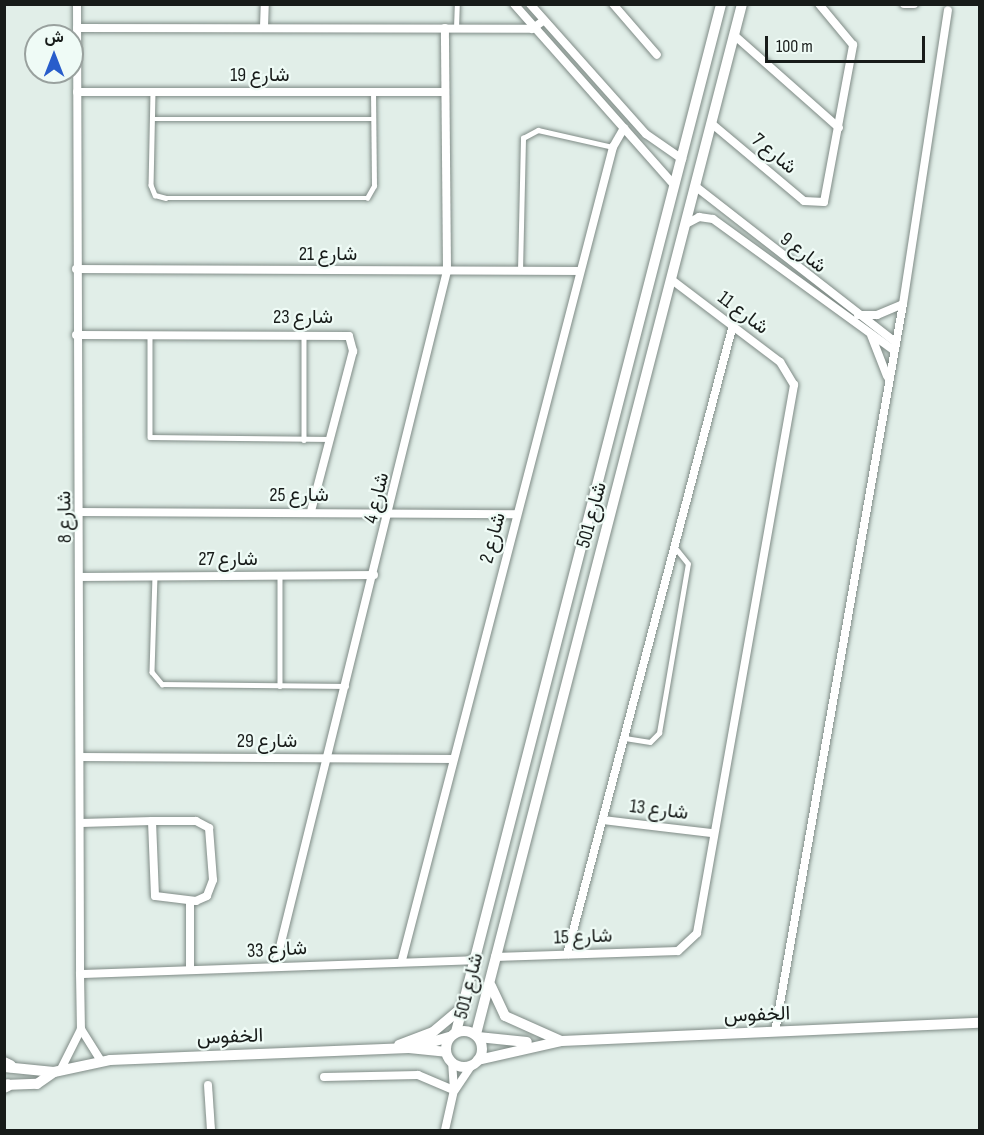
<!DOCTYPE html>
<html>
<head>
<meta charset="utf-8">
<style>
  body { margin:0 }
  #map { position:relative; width:984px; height:1135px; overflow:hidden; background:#e1eee8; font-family:"Sofia Sans Condensed",Vazirmatn,sans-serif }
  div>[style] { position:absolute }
  .roads { filter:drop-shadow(0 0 2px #7f8b86) drop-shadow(0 0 2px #7f8b86) }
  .service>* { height:4.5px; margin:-2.25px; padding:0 2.25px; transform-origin:2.25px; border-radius:2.25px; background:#fff }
  .minor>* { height:8px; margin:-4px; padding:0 4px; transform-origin:4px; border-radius:4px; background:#fff }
  .tertiary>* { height:10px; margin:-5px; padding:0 5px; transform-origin:5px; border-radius:5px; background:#fff }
  .tertiary>.ring { margin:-5px; padding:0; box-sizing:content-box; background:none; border:10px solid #fff; border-radius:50% }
  .secondary>* { height:12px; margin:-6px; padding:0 6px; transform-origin:6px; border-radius:6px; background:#fff }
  span { translate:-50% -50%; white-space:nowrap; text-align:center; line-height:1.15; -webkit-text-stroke:4.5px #effbf6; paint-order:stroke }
  .street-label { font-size:20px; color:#171b19 }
  .frame { position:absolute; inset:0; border:6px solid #171b19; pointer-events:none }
  .north { position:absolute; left:24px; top:24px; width:60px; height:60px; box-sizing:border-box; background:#effbf6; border:2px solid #99a19e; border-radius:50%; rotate:0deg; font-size:16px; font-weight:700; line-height:24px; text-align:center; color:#171b19 }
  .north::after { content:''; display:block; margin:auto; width:21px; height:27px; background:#285dcb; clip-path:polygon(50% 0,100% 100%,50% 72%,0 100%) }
  .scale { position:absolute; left:765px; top:36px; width:160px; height:27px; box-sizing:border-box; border:3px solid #171b19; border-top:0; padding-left:8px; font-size:18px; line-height:21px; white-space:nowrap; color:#171b19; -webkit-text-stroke:4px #effbf6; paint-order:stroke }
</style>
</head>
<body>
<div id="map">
  <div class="roads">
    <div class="service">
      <i style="left:456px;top:28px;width:24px;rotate:-88deg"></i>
      <i style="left:153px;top:92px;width:93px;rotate:91.2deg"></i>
      <i style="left:151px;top:185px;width:11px;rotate:68deg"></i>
      <i style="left:155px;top:195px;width:11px;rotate:15deg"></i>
      <i style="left:166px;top:198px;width:201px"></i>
      <i style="left:367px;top:198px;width:14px;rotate:-60deg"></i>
      <i style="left:374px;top:186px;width:94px;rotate:-90.6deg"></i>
      <i style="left:152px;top:119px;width:221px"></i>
      <i style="left:520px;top:271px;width:133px;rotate:-88.7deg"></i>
      <i style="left:523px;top:138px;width:17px;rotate:-28deg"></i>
      <i style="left:538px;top:130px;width:77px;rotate:12.8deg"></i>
      <i style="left:150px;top:334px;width:103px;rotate:90deg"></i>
      <i style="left:150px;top:437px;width:179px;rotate:0.6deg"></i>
      <i style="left:304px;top:334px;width:106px;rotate:90deg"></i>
      <i style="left:280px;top:575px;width:111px;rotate:90deg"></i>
      <i style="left:155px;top:576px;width:96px;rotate:91.8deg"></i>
      <i style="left:152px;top:672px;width:16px;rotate:50deg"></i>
      <i style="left:162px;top:684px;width:184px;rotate:0.6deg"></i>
      <i style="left:625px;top:738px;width:25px;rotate:9deg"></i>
      <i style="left:650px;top:742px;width:13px;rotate:-45deg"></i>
      <i style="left:659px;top:733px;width:171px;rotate:-80.3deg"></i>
      <i style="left:688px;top:564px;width:21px;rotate:-129deg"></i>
    </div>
    <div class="minor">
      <i style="left:77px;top:4px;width:970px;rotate:89.82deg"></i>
      <i style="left:80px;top:974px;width:55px;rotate:89deg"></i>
      <i style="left:81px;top:1029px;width:38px;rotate:58deg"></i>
      <i style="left:514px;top:4px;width:242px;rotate:48.5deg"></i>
      <i style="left:530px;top:4px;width:174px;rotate:48.3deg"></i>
      <i style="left:646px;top:134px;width:44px;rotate:34.8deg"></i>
      <i style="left:613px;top:4px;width:67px;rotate:49.2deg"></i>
      <i style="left:904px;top:4px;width:10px"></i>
      <i style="left:264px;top:27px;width:23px;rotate:-88deg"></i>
      <i style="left:77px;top:28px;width:455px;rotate:0.1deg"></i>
      <i style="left:532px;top:29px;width:14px;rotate:-36deg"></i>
      <i style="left:734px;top:35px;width:140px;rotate:41.5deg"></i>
      <i style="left:77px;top:92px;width:367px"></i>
      <i style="left:711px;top:123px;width:121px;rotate:40deg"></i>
      <i style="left:804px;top:201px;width:20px;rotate:3deg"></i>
      <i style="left:824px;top:202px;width:160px;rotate:-79.5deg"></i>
      <i style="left:853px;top:45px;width:53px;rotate:-129.7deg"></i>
      <i style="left:695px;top:186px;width:252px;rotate:37.9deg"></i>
      <i style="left:686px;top:224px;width:15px;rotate:-28deg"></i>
      <i style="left:699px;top:217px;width:14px;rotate:8deg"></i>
      <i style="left:713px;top:219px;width:223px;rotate:36deg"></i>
      <i style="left:76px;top:269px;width:504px;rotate:0.23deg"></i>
      <i style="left:858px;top:315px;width:19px"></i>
      <i style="left:877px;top:315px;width:28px;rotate:-23deg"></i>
      <i style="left:76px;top:335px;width:273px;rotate:0.2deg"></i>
      <i style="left:349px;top:336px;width:16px;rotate:75deg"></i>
      <i style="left:353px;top:351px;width:165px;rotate:104.7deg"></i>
      <i style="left:871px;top:335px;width:44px;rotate:68.7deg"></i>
      <i style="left:82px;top:512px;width:434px;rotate:0.3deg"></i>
      <i style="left:81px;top:577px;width:293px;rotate:-0.4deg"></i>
      <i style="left:82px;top:757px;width:370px;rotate:0.3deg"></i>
      <i style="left:603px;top:820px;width:109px;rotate:6.9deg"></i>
      <i style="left:152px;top:821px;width:44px"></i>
      <i style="left:196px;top:821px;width:15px;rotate:28deg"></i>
      <i style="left:209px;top:828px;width:52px;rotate:85.6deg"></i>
      <i style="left:213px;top:880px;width:17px;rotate:111deg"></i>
      <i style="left:207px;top:896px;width:12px;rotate:156deg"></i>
      <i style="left:196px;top:901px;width:41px;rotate:-173deg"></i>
      <i style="left:155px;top:896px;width:75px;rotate:-92.3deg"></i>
      <i style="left:81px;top:823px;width:71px;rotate:-1.6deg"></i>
      <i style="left:567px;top:954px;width:651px;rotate:-75.22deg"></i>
      <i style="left:495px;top:957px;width:183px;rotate:-1.9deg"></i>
      <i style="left:678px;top:951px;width:26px;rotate:-43deg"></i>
      <i style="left:697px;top:933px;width:557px;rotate:-79.96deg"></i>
      <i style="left:794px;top:385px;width:27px;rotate:-121deg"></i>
      <i style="left:780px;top:362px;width:136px;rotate:-142.8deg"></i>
      <i style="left:402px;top:960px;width:840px;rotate:-75.45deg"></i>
      <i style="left:613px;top:147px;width:22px;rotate:-60deg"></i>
      <i style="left:275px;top:967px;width:717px;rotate:-76.12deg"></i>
      <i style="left:447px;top:271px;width:243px;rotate:-90.5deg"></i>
      <i style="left:190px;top:970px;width:69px;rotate:-90deg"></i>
      <i style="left:80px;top:974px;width:396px;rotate:-2deg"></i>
      <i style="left:775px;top:1032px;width:739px;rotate:-80.03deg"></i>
      <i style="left:903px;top:304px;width:297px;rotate:-81.3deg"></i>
      <i style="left:60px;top:1071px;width:47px;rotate:-63.4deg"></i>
      <i style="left:324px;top:1077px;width:94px;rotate:-1.2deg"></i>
      <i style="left:418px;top:1075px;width:39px;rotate:23deg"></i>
      <i style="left:208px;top:1085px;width:45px;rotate:86.2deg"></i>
      <i style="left:455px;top:1090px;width:30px;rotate:-56deg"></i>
      <i style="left:445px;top:1130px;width:41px;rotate:-77.3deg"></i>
      <i style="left:454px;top:1090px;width:27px;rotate:-94deg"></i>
    </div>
    <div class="tertiary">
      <i style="left:491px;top:986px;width:33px;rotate:65deg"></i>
      <i style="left:505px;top:1016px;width:61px;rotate:24.1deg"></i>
      <i class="ring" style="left:446px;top:1031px;width:26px;height:26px"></i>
      <i style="left:456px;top:1032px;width:1062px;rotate:-75.54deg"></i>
      <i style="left:476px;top:1034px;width:1064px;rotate:-75.52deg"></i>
      <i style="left:478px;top:1037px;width:49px;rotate:5.8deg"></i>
      <i style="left:399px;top:1045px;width:36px;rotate:-21deg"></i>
      <i style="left:433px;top:1032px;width:38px;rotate:-40deg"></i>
      <i style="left:418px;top:1046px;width:33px;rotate:-16deg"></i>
      <i style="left:478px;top:1060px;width:85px;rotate:-12.9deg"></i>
      <i style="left:561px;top:1041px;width:419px;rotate:-2.5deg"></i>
      <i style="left:4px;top:1067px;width:50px;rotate:5.7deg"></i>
      <i style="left:4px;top:1085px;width:33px;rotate:-2deg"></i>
      <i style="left:37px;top:1084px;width:21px;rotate:-35deg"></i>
      <i style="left:54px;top:1072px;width:57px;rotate:-12.1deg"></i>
      <i style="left:110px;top:1060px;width:299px;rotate:-2.3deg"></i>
      <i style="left:409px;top:1048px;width:37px;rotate:6deg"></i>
    </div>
    <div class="secondary">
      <i style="left:4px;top:1063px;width:7px;rotate:27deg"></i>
      <i style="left:4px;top:1087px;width:4px;rotate:-27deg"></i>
    </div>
  </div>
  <div class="street-label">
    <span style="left:260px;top:75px">شارع 19</span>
    <span style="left:774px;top:154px;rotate:40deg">شارع 7</span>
    <span style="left:803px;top:253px;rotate:38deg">شارع 9</span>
    <span style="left:328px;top:254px">شارع 21</span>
    <span style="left:743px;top:313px;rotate:37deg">شارع 11</span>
    <span style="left:303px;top:317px">شارع 23</span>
    <span style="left:299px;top:495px">شارع 25</span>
    <span style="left:377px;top:498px;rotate:-76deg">شارع 4</span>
    <span style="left:592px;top:515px;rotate:-75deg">شارع 501</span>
    <span style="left:65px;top:517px;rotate:-91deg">شارع 8</span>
    <span style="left:493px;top:538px;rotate:-75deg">شارع 2</span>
    <span style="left:228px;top:559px">شارع 27</span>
    <span style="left:267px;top:741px">شارع 29</span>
    <span style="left:659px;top:810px;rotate:7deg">شارع 13</span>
    <span style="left:583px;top:937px;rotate:-2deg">شارع 15</span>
    <span style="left:277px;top:950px;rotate:-3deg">شارع 33</span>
    <span style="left:469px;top:986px;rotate:-76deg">شارع 501</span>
    <span style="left:757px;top:1015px;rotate:-2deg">الخفوس</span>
    <span style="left:230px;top:1037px;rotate:-2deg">الخفوس</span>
  </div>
  <div class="frame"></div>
  <div class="north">ش</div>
  <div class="scale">100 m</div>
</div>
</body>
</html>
